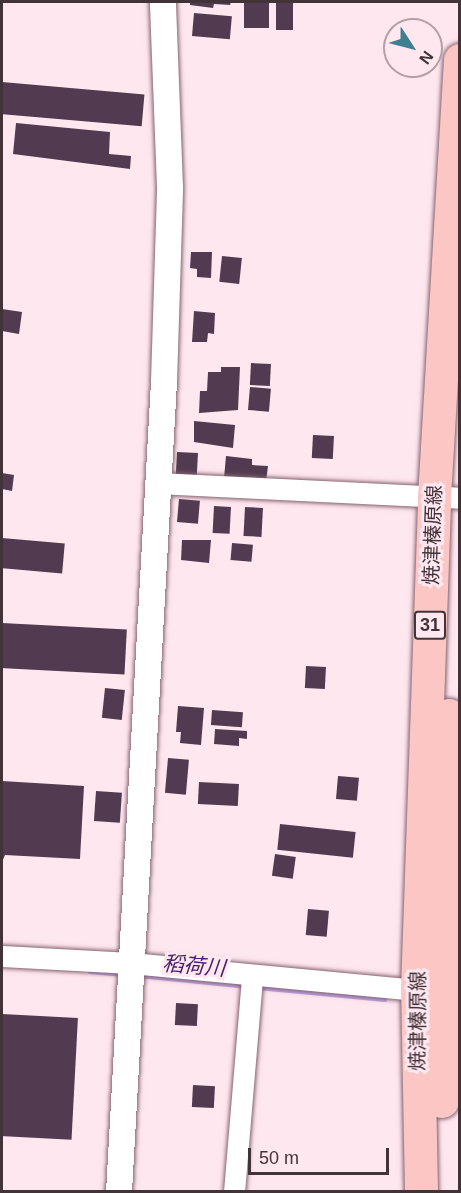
<!DOCTYPE html>
<html>
<head>
<meta charset="utf-8">
<style>
  body { margin:0 }
  #map { position:relative; width:461px; height:1193px; overflow:hidden; background:#ffe7ef; font-family:Arial,"Noto Sans JP",sans-serif }
  div>[style] { position:absolute }
  .stream>* { height:5px; margin:-2.5px; padding:0 2.5px; transform-origin:2.5px; border-radius:2.5px; background:#bfa4ec }
  .building>* { inset:0; background:#523b51; transform-origin:0 0 }
  .roads { filter:drop-shadow(0 0 2px #85636f) drop-shadow(0 0 2px #85636f) }
  .minor>* { height:21px; margin:-10.5px; padding:0 10.5px; transform-origin:10.5px; border-radius:10.5px; background:#fff }
  .tertiary>* { height:26px; margin:-13px; padding:0 13px; transform-origin:13px; border-radius:13px; background:#fff }
  .primary>* { height:33px; margin:-16.5px; padding:0 16.5px; transform-origin:16.5px; border-radius:16.5px; background:#fbc6c4 }
  span { translate:-50% -50%; white-space:nowrap; text-align:center; line-height:1.15; -webkit-text-stroke:6px #ffe7ef; paint-order:stroke }
  .shield-label span { padding:2px 4px; background:#ffe7ef; border:2px solid; border-radius:4px; -webkit-text-stroke-width:0 }
  .shield-label { font-size:18px; color:#423338; font-weight:700 }
  .street-label { font-size:20px; color:#423338 }
  .water-label { font-size:21px; color:#472073; font-style:italic }
  .frame { position:absolute; inset:0; border:3px solid #423338; pointer-events:none }
  .north { position:absolute; left:383px; top:18px; width:60px; height:60px; box-sizing:border-box; background:#ffe7ef; border:2px solid #b39fa6; border-radius:50%; rotate:126deg; font-size:16px; font-weight:700; line-height:24px; text-align:center; color:#423338 }
  .north::after { content:''; display:block; margin:auto; width:21px; height:27px; background:#3e7f92; clip-path:polygon(50% 0,100% 100%,50% 72%,0 100%) }
  .scale { position:absolute; left:248px; top:1148px; width:141px; height:27px; box-sizing:border-box; border:3px solid #423338; border-top:0; padding-left:8px; font-size:18px; line-height:21px; white-space:nowrap; color:#423338; -webkit-text-stroke:4px #ffe7ef; paint-order:stroke }
</style>
</head>
<body>
<div id="map">
  <div class="stream">
    <i style="left:90px;top:971px;width:36px;rotate:5deg"></i>
    <i style="left:138px;top:975px;width:111px;rotate:5.7deg"></i>
    <i style="left:257px;top:987px;width:128px;rotate:5.4deg"></i>
  </div>
  <div class="building">
    <i style="clip-path:polygon(190px 2px,231px 2px,230px 5px,214px 4px,213px 8px,190px 5px)"></i>
    <i style="left:244px;top:2px;width:25px;height:26px"></i>
    <i style="left:276px;top:2px;width:17px;height:28px"></i>
    <i style="left:194px;top:13px;width:38px;height:23px;rotate:5deg"></i>
    <i style="left:2px;top:82px;width:143px;height:32px;rotate:5deg"></i>
    <i style="clip-path:polygon(16px 123px,110px 132px,109px 154px,131px 156px,130px 169px,13px 154px)"></i>
    <i style="clip-path:polygon(191px 252px,212px 252px,211px 278px,197px 277px,197px 269px,190px 268px)"></i>
    <i style="left:222px;top:256px;width:20px;height:26px;rotate:6deg"></i>
    <i style="clip-path:polygon(2px 309px,22px 312px,19px 334px,2px 331px)"></i>
    <i style="clip-path:polygon(194px 311px,215px 313px,214px 334px,208px 333px,207px 342px,192px 342px)"></i>
    <i style="left:251px;top:363px;width:20px;height:22px;rotate:3deg"></i>
    <i style="clip-path:polygon(221px 367px,240px 367px,238px 410px,199px 413px,200px 391px,207px 391px,208px 372px,221px 372px)"></i>
    <i style="left:250px;top:387px;width:21px;height:23px;rotate:5deg"></i>
    <i style="clip-path:polygon(194px 421px,235px 425px,233px 448px,194px 442px)"></i>
    <i style="left:313px;top:435px;width:21px;height:23px;rotate:3deg"></i>
    <i style="left:177px;top:452px;width:21px;height:23px;rotate:3deg"></i>
    <i style="clip-path:polygon(226px 456px,252px 459px,252px 465px,268px 466px,266px 482px,224px 478px)"></i>
    <i style="clip-path:polygon(2px 473px,14px 475px,12px 491px,2px 489px)"></i>
    <i style="left:179px;top:499px;width:21px;height:23px;rotate:5deg"></i>
    <i style="left:214px;top:506px;width:17px;height:27px;rotate:3deg"></i>
    <i style="left:245px;top:507px;width:18px;height:29px;rotate:3deg"></i>
    <i style="left:2px;top:538px;width:63px;height:30px;rotate:5deg"></i>
    <i style="clip-path:polygon(182px 540px,211px 540px,209px 563px,181px 560px)"></i>
    <i style="left:232px;top:543px;width:21px;height:17px;rotate:5deg"></i>
    <i style="left:2px;top:623px;width:125px;height:45px;rotate:3deg"></i>
    <i style="left:306px;top:666px;width:20px;height:22px;rotate:3deg"></i>
    <i style="left:105px;top:688px;width:20px;height:30px;rotate:6deg"></i>
    <i style="clip-path:polygon(178px 706px,204px 708px,201px 745px,180px 743px,181px 732px,176px 732px)"></i>
    <i style="left:212px;top:710px;width:31px;height:15px;rotate:4deg"></i>
    <i style="clip-path:polygon(215px 729px,247px 731px,247px 739px,239px 738px,239px 746px,214px 744px)"></i>
    <i style="left:168px;top:758px;width:21px;height:35px;rotate:5deg"></i>
    <i style="left:338px;top:776px;width:21px;height:23px;rotate:5deg"></i>
    <i style="clip-path:polygon(2px 781px,84px 786px,80px 859px,5px 855px,2px 862px)"></i>
    <i style="left:199px;top:782px;width:40px;height:22px;rotate:3deg"></i>
    <i style="left:96px;top:791px;width:26px;height:30px;rotate:4deg"></i>
    <i style="left:280px;top:824px;width:76px;height:26px;rotate:6deg"></i>
    <i style="left:275px;top:854px;width:21px;height:22px;rotate:8deg"></i>
    <i style="left:308px;top:909px;width:21px;height:26px;rotate:5deg"></i>
    <i style="left:176px;top:1003px;width:22px;height:22px;rotate:3deg"></i>
    <i style="left:2px;top:1014px;width:76px;height:122px;rotate:3deg"></i>
    <i style="left:193px;top:1085px;width:22px;height:22px;rotate:3deg"></i>
  </div>
  <div class="roads">
    <div class="minor">
      <i style="left:157px;top:483px;width:303px;rotate:2.8deg"></i>
      <i style="left:2px;top:956px;width:129px;rotate:3.1deg"></i>
      <i style="left:131px;top:963px;width:287px;rotate:5.4deg"></i>
      <i style="left:234px;top:1192px;width:216px;rotate:-85.2deg"></i>
    </div>
    <div class="tertiary">
      <i style="left:119px;top:1192px;width:811px;rotate:-86.82deg"></i>
      <i style="left:164px;top:382px;width:195px;rotate:-88.2deg"></i>
      <i style="left:170px;top:187px;width:185px;rotate:-92.2deg"></i>
    </div>
    <div class="primary">
      <i style="left:442px;top:1101px;width:386px;rotate:-89deg"></i>
      <i style="left:421px;top:1192px;width:202px;rotate:-91.1deg"></i>
      <i style="left:417px;top:990px;width:493px;rotate:-88deg"></i>
      <i style="left:434px;top:497px;width:438px;rotate:-86.6deg"></i>
    </div>
  </div>
  <div class="shield-label">
    <span style="left:430px;top:625px">31</span>
  </div>
  <div class="street-label">
    <span style="left:433px;top:535px;rotate:-88deg">焼津榛原線</span>
    <span style="left:418px;top:1021px;rotate:-90deg">焼津榛原線</span>
  </div>
  <div class="water-label">
    <span style="left:194px;top:966px;rotate:5deg">稻荷川</span>
  </div>
  <div class="frame"></div>
  <div class="north">N</div>
  <div class="scale">50 m</div>
</div>
</body>
</html>
